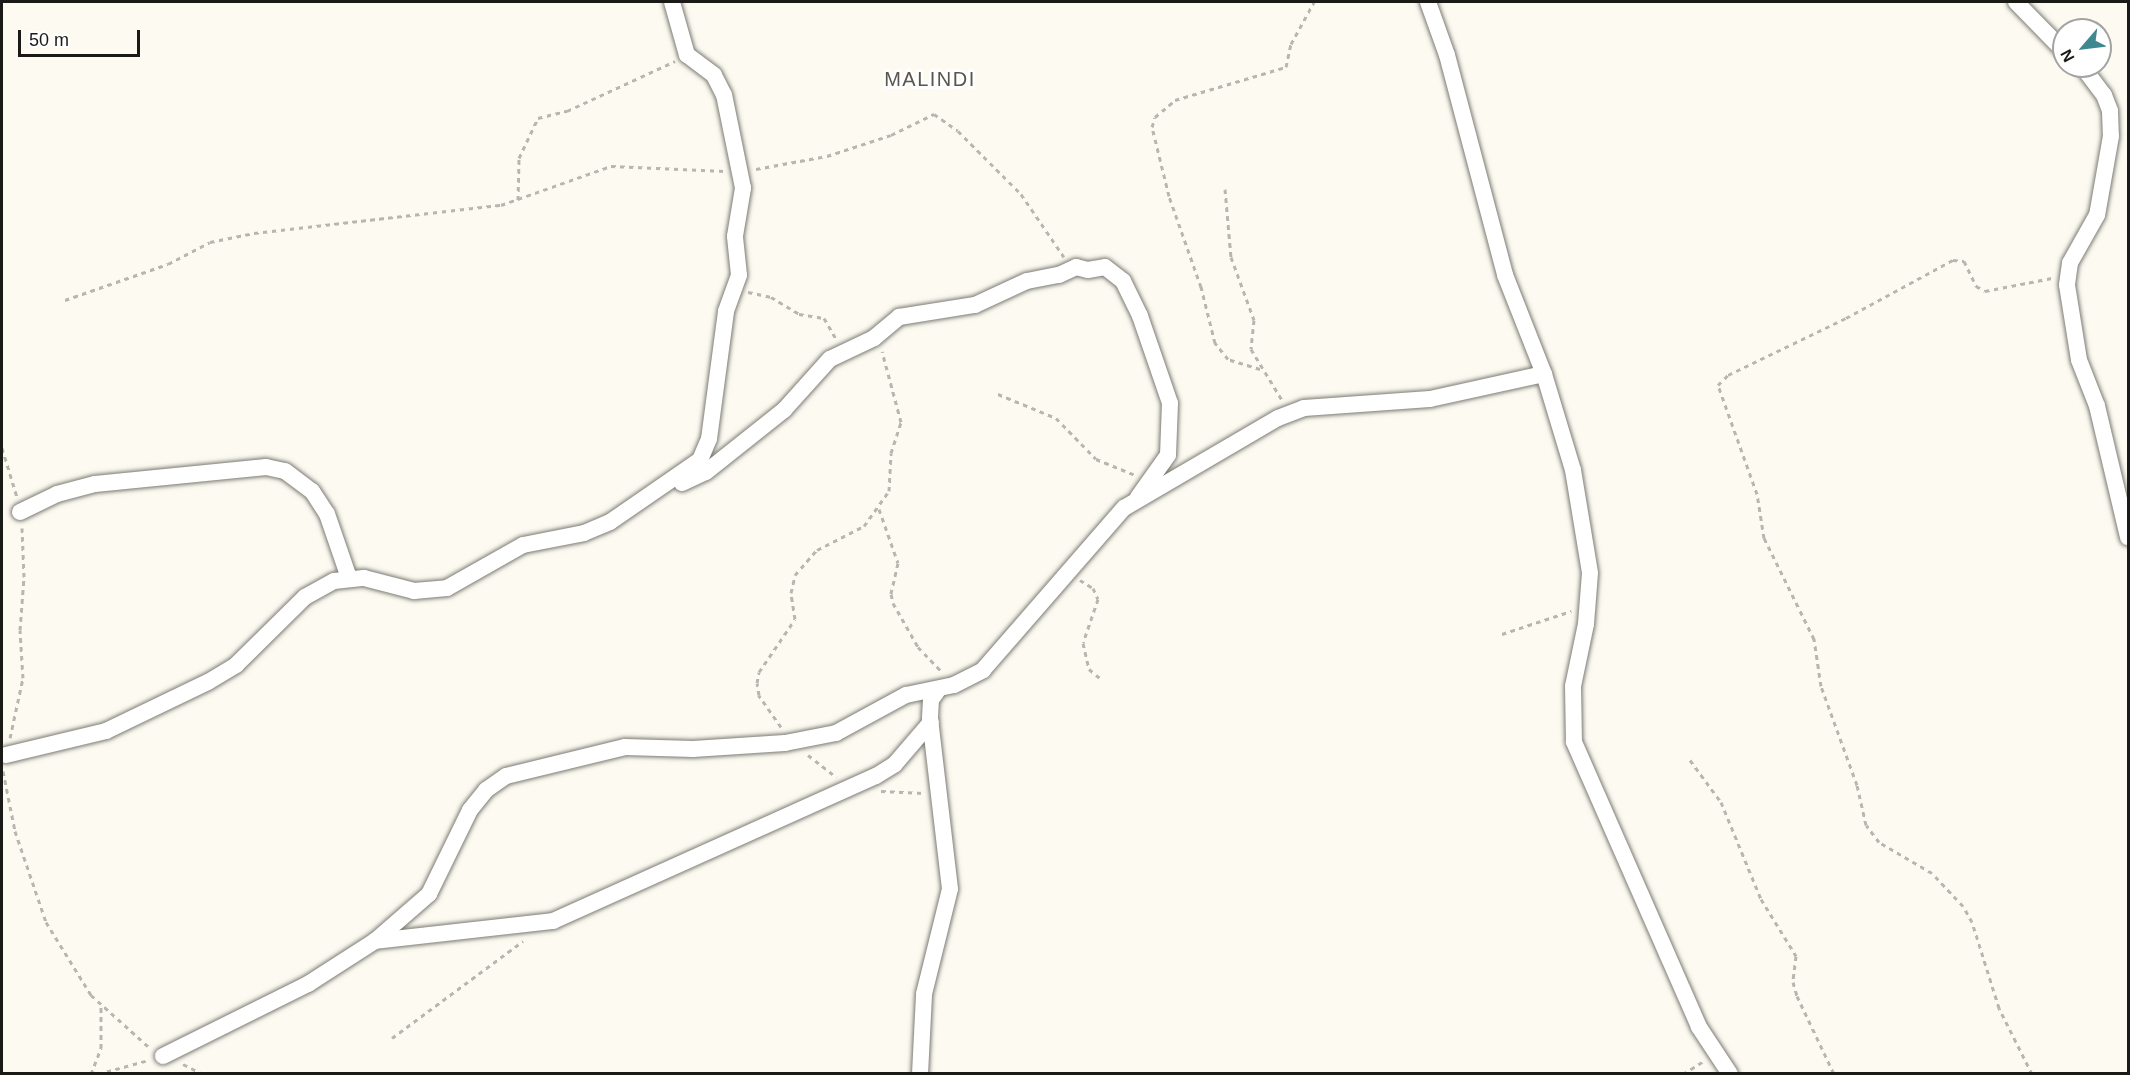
<!DOCTYPE html>
<html>
<head>
<meta charset="utf-8">
<style>
  body { margin:0 }
  #map { position:relative; width:2130px; height:1075px; overflow:hidden; background:#fcfaf1; font-family:Helvetica,sans-serif }
  div>[style] { position:absolute }
  .path>* { height:3px; margin-top:-1.5px; transform-origin:0; background:repeating-linear-gradient(90deg,#b8b6af 0 4.5px,transparent 0 9px) }
  .roads { filter:drop-shadow(0 0 2px #7c7b73) drop-shadow(0 0 2px #7c7b73) }
  .minor>* { height:16px; margin:-8px; padding:0 8px; transform-origin:8px; border-radius:8px; background:#fff }
  span { translate:-50% -50%; white-space:nowrap; text-align:center; line-height:1.15; -webkit-text-stroke:5px #fff; paint-order:stroke }
  .quarter-label { font-size:20px; color:#58564f; letter-spacing:1.5px }
  .frame { position:absolute; inset:0; border:3px solid #1a1a17; pointer-events:none }
  .north { position:absolute; left:2052px; top:18px; width:60px; height:60px; box-sizing:border-box; background:#fff; border:2px solid #a3a3a2; border-radius:50%; rotate:242deg; font-size:16px; font-weight:700; line-height:24px; text-align:center; color:#1a1a17 }
  .north::after { content:''; display:block; margin:auto; width:21px; height:27px; background:#40888f; clip-path:polygon(50% 0,100% 100%,50% 72%,0 100%) }
  .scale { position:absolute; left:18px; top:30px; width:122px; height:27px; box-sizing:border-box; border:3px solid #1a1a17; border-top:0; padding-left:8px; font-size:18px; line-height:21px; white-space:nowrap; color:#1a1a17; -webkit-text-stroke:4px #fff; paint-order:stroke }
</style>
</head>
<body>
<div id="map">
  <div class="path">
    <i style="left:756px;top:169px;width:72px;rotate:-10.4deg"></i>
    <i style="left:827px;top:156px;width:67px;rotate:-18.2deg"></i>
    <i style="left:891px;top:135px;width:48px;rotate:-26deg"></i>
    <i style="left:934px;top:114px;width:29px;rotate:35deg"></i>
    <i style="left:958px;top:131px;width:89px;rotate:45deg"></i>
    <i style="left:1021px;top:194px;width:76px;rotate:55.7deg"></i>
    <i style="left:1225px;top:189px;width:68px;rotate:85deg"></i>
    <i style="left:1231px;top:257px;width:67px;rotate:69.9deg"></i>
    <i style="left:1254px;top:320px;width:29px;rotate:96deg"></i>
    <i style="left:1251px;top:349px;width:60px;rotate:58.7deg"></i>
    <i style="left:518px;top:200px;width:42px;rotate:-88.6deg"></i>
    <i style="left:519px;top:158px;width:44px;rotate:-64.6deg"></i>
    <i style="left:538px;top:118px;width:30px;rotate:-14deg"></i>
    <i style="left:567px;top:111px;width:119px;rotate:-24.8deg"></i>
    <i style="left:748px;top:292px;width:24px;rotate:12deg"></i>
    <i style="left:771px;top:297px;width:33px;rotate:31deg"></i>
    <i style="left:799px;top:314px;width:25px;rotate:9deg"></i>
    <i style="left:824px;top:318px;width:24px;rotate:60deg"></i>
    <i style="left:65px;top:300px;width:109px;rotate:-19.3deg"></i>
    <i style="left:168px;top:264px;width:47px;rotate:-27.6deg"></i>
    <i style="left:210px;top:242px;width:45px;rotate:-11.6deg"></i>
    <i style="left:254px;top:233px;width:249px;rotate:-6.5deg"></i>
    <i style="left:501px;top:205px;width:117px;rotate:-19.5deg"></i>
    <i style="left:611px;top:166px;width:114px;rotate:2.5deg"></i>
    <i style="left:1260px;top:369px;width:34px;rotate:-163deg"></i>
    <i style="left:1228px;top:359px;width:21px;rotate:-129deg"></i>
    <i style="left:1215px;top:343px;width:58px;rotate:-104deg"></i>
    <i style="left:1201px;top:287px;width:96px;rotate:-109.4deg"></i>
    <i style="left:1169px;top:196px;width:71px;rotate:-103.8deg"></i>
    <i style="left:1152px;top:127px;width:10px;rotate:-73deg"></i>
    <i style="left:1155px;top:117px;width:26px;rotate:-40deg"></i>
    <i style="left:1175px;top:100px;width:116px;rotate:-16.6deg"></i>
    <i style="left:1286px;top:67px;width:24px;rotate:-78deg"></i>
    <i style="left:1291px;top:44px;width:48px;rotate:-61.3deg"></i>
    <i style="left:998px;top:394px;width:63px;rotate:22.5deg"></i>
    <i style="left:1056px;top:418px;width:57px;rotate:45.7deg"></i>
    <i style="left:1096px;top:459px;width:42px;rotate:22.3deg"></i>
    <i style="left:2px;top:448px;width:51px;rotate:73deg"></i>
    <i style="left:879px;top:509px;width:57px;rotate:70.6deg"></i>
    <i style="left:898px;top:563px;width:32px;rotate:103deg"></i>
    <i style="left:891px;top:594px;width:9px;rotate:77deg"></i>
    <i style="left:893px;top:603px;width:51px;rotate:60.4deg"></i>
    <i style="left:918px;top:647px;width:35px;rotate:46deg"></i>
    <i style="left:1080px;top:580px;width:15px;rotate:32deg"></i>
    <i style="left:1093px;top:588px;width:12px;rotate:66deg"></i>
    <i style="left:1098px;top:599px;width:46px;rotate:108.8deg"></i>
    <i style="left:1083px;top:643px;width:27px;rotate:77deg"></i>
    <i style="left:1089px;top:669px;width:17px;rotate:40deg"></i>
    <i style="left:1502px;top:634px;width:73px;rotate:-18.4deg"></i>
    <i style="left:781px;top:727px;width:39px;rotate:-125deg"></i>
    <i style="left:759px;top:695px;width:12px;rotate:-99deg"></i>
    <i style="left:757px;top:683px;width:11px;rotate:-80deg"></i>
    <i style="left:759px;top:672px;width:64px;rotate:-55.8deg"></i>
    <i style="left:795px;top:619px;width:26px;rotate:-99deg"></i>
    <i style="left:791px;top:593px;width:18px;rotate:-77deg"></i>
    <i style="left:795px;top:575px;width:33px;rotate:-49deg"></i>
    <i style="left:817px;top:550px;width:53px;rotate:-27.1deg"></i>
    <i style="left:864px;top:526px;width:43px;rotate:-54.5deg"></i>
    <i style="left:889px;top:491px;width:38px;rotate:-87deg"></i>
    <i style="left:891px;top:453px;width:33px;rotate:-72deg"></i>
    <i style="left:901px;top:422px;width:73px;rotate:-105deg"></i>
    <i style="left:10px;top:738px;width:61px;rotate:-77.8deg"></i>
    <i style="left:23px;top:678px;width:48px;rotate:-93.6deg"></i>
    <i style="left:20px;top:630px;width:53px;rotate:-85.7deg"></i>
    <i style="left:24px;top:577px;width:49px;rotate:-92.3deg"></i>
    <i style="left:808px;top:755px;width:36px;rotate:38deg"></i>
    <i style="left:1690px;top:760px;width:52px;rotate:53.6deg"></i>
    <i style="left:1721px;top:802px;width:105px;rotate:67.6deg"></i>
    <i style="left:1761px;top:899px;width:67px;rotate:58.4deg"></i>
    <i style="left:1796px;top:956px;width:26px;rotate:97deg"></i>
    <i style="left:1793px;top:982px;width:15px;rotate:74deg"></i>
    <i style="left:1797px;top:996px;width:86px;rotate:64.6deg"></i>
    <i style="left:3px;top:771px;width:61px;rotate:78.7deg"></i>
    <i style="left:15px;top:831px;width:96px;rotate:71.2deg"></i>
    <i style="left:46px;top:922px;width:86px;rotate:58.3deg"></i>
    <i style="left:91px;top:995px;width:79px;rotate:41.9deg"></i>
    <i style="left:881px;top:791px;width:42px;rotate:2.7deg"></i>
    <i style="left:392px;top:1038px;width:163px;rotate:-36.5deg"></i>
    <i style="left:183px;top:1064px;width:22px;rotate:27deg"></i>
    <i style="left:91px;top:1074px;width:28px;rotate:-69deg"></i>
    <i style="left:101px;top:1048px;width:43px;rotate:-90deg"></i>
    <i style="left:98px;top:1074px;width:53px;rotate:-15.4deg"></i>
    <i style="left:1683px;top:1074px;width:25px;rotate:-32deg"></i>
    <i style="left:2032px;top:1074px;width:74px;rotate:-116.6deg"></i>
    <i style="left:1999px;top:1008px;width:90px;rotate:-107.4deg"></i>
    <i style="left:1972px;top:922px;width:18px;rotate:-119deg"></i>
    <i style="left:1963px;top:906px;width:45px;rotate:-133.2deg"></i>
    <i style="left:1932px;top:873px;width:61px;rotate:-149.7deg"></i>
    <i style="left:1879px;top:842px;width:21px;rotate:-127deg"></i>
    <i style="left:1866px;top:825px;width:41px;rotate:-102.7deg"></i>
    <i style="left:1857px;top:785px;width:105px;rotate:-110deg"></i>
    <i style="left:1821px;top:686px;width:48px;rotate:-98.5deg"></i>
    <i style="left:1814px;top:639px;width:113px;rotate:-116.3deg"></i>
    <i style="left:1764px;top:538px;width:45px;rotate:-99deg"></i>
    <i style="left:1757px;top:494px;width:116px;rotate:-109.7deg"></i>
    <i style="left:1718px;top:385px;width:14px;rotate:-45deg"></i>
    <i style="left:1728px;top:375px;width:131px;rotate:-25.8deg"></i>
    <i style="left:1846px;top:318px;width:122px;rotate:-28.5deg"></i>
    <i style="left:1953px;top:260px;width:11px;rotate:5deg"></i>
    <i style="left:1964px;top:261px;width:28px;rotate:64deg"></i>
    <i style="left:1976px;top:286px;width:10px;rotate:29deg"></i>
    <i style="left:1985px;top:291px;width:68px;rotate:-11deg"></i>
  </div>
  <div class="roads">
    <div class="minor">
      <i style="left:1428px;top:2px;width:56px;rotate:70.3deg"></i>
      <i style="left:1447px;top:55px;width:228px;rotate:75.2deg"></i>
      <i style="left:1505px;top:275px;width:106px;rotate:68.5deg"></i>
      <i style="left:1544px;top:374px;width:100px;rotate:73.2deg"></i>
      <i style="left:1573px;top:470px;width:104px;rotate:80.6deg"></i>
      <i style="left:1590px;top:573px;width:51px;rotate:94.5deg"></i>
      <i style="left:1586px;top:624px;width:63px;rotate:101.8deg"></i>
      <i style="left:1573px;top:686px;width:56px;rotate:89deg"></i>
      <i style="left:1574px;top:742px;width:311px;rotate:66.3deg"></i>
      <i style="left:1699px;top:1027px;width:56px;rotate:56.6deg"></i>
      <i style="left:2016px;top:2px;width:69px;rotate:45.6deg"></i>
      <i style="left:2082px;top:66px;width:36px;rotate:53deg"></i>
      <i style="left:2104px;top:95px;width:17px;rotate:69deg"></i>
      <i style="left:2110px;top:111px;width:25px;rotate:88deg"></i>
      <i style="left:2111px;top:136px;width:80px;rotate:100deg"></i>
      <i style="left:2097px;top:215px;width:55px;rotate:119.4deg"></i>
      <i style="left:2070px;top:263px;width:22px;rotate:98deg"></i>
      <i style="left:2067px;top:285px;width:76px;rotate:80.9deg"></i>
      <i style="left:2079px;top:360px;width:49px;rotate:68.6deg"></i>
      <i style="left:2097px;top:406px;width:135px;rotate:76.7deg"></i>
      <i style="left:682px;top:483px;width:26px;rotate:-25deg"></i>
      <i style="left:706px;top:472px;width:100px;rotate:-38.5deg"></i>
      <i style="left:784px;top:410px;width:69px;rotate:-48deg"></i>
      <i style="left:830px;top:359px;width:49px;rotate:-25.5deg"></i>
      <i style="left:874px;top:338px;width:33px;rotate:-40deg"></i>
      <i style="left:899px;top:317px;width:77px;rotate:-9deg"></i>
      <i style="left:975px;top:305px;width:57px;rotate:-24.8deg"></i>
      <i style="left:1027px;top:281px;width:33px;rotate:-11deg"></i>
      <i style="left:1059px;top:275px;width:19px;rotate:-25deg"></i>
      <i style="left:1076px;top:267px;width:12px;rotate:14deg"></i>
      <i style="left:1088px;top:270px;width:17px;rotate:-10deg"></i>
      <i style="left:1105px;top:267px;width:23px;rotate:38deg"></i>
      <i style="left:1123px;top:281px;width:39px;rotate:64deg"></i>
      <i style="left:1140px;top:316px;width:92px;rotate:71deg"></i>
      <i style="left:1170px;top:403px;width:52px;rotate:92.2deg"></i>
      <i style="left:1168px;top:455px;width:52px;rotate:125.5deg"></i>
      <i style="left:20px;top:512px;width:41px;rotate:-25.9deg"></i>
      <i style="left:57px;top:494px;width:39px;rotate:-15deg"></i>
      <i style="left:95px;top:484px;width:172px;rotate:-5.7deg"></i>
      <i style="left:266px;top:467px;width:19px;rotate:12deg"></i>
      <i style="left:285px;top:471px;width:34px;rotate:37deg"></i>
      <i style="left:312px;top:491px;width:27px;rotate:57deg"></i>
      <i style="left:327px;top:514px;width:68px;rotate:71deg"></i>
      <i style="left:6px;top:755px;width:103px;rotate:-13.5deg"></i>
      <i style="left:106px;top:731px;width:113px;rotate:-25.7deg"></i>
      <i style="left:208px;top:682px;width:33px;rotate:-31deg"></i>
      <i style="left:236px;top:665px;width:97px;rotate:-44.6deg"></i>
      <i style="left:305px;top:597px;width:33px;rotate:-29deg"></i>
      <i style="left:334px;top:581px;width:30px;rotate:-6deg"></i>
      <i style="left:364px;top:578px;width:52px;rotate:14.6deg"></i>
      <i style="left:414px;top:591px;width:33px;rotate:-5deg"></i>
      <i style="left:447px;top:588px;width:87px;rotate:-29.5deg"></i>
      <i style="left:523px;top:545px;width:62px;rotate:-11.1deg"></i>
      <i style="left:584px;top:533px;width:28px;rotate:-23deg"></i>
      <i style="left:610px;top:522px;width:109px;rotate:-34.6deg"></i>
      <i style="left:700px;top:460px;width:23px;rotate:-67deg"></i>
      <i style="left:709px;top:439px;width:129px;rotate:-82.4deg"></i>
      <i style="left:726px;top:311px;width:38px;rotate:-70deg"></i>
      <i style="left:739px;top:275px;width:39px;rotate:-96deg"></i>
      <i style="left:735px;top:236px;width:49px;rotate:-80.5deg"></i>
      <i style="left:743px;top:188px;width:95px;rotate:-101.5deg"></i>
      <i style="left:724px;top:95px;width:22px;rotate:-117deg"></i>
      <i style="left:714px;top:75px;width:34px;rotate:-143deg"></i>
      <i style="left:687px;top:55px;width:55px;rotate:-105.8deg"></i>
      <i style="left:375px;top:941px;width:179px;rotate:-6.4deg"></i>
      <i style="left:553px;top:921px;width:354px;rotate:-24.2deg"></i>
      <i style="left:876px;top:776px;width:22px;rotate:-32deg"></i>
      <i style="left:895px;top:764px;width:55px;rotate:-49.4deg"></i>
      <i style="left:163px;top:1056px;width:162px;rotate:-26.4deg"></i>
      <i style="left:308px;top:984px;width:80px;rotate:-32.7deg"></i>
      <i style="left:375px;top:941px;width:72px;rotate:-41deg"></i>
      <i style="left:429px;top:894px;width:93px;rotate:-64deg"></i>
      <i style="left:470px;top:810px;width:26px;rotate:-51deg"></i>
      <i style="left:486px;top:790px;width:24px;rotate:-35deg"></i>
      <i style="left:506px;top:776px;width:122px;rotate:-13.7deg"></i>
      <i style="left:625px;top:747px;width:68px;rotate:1.7deg"></i>
      <i style="left:693px;top:749px;width:92px;rotate:-3.7deg"></i>
      <i style="left:785px;top:743px;width:52px;rotate:-11.1deg"></i>
      <i style="left:836px;top:733px;width:80px;rotate:-28.5deg"></i>
      <i style="left:906px;top:695px;width:49px;rotate:-11.8deg"></i>
      <i style="left:954px;top:685px;width:33px;rotate:-27deg"></i>
      <i style="left:983px;top:670px;width:215px;rotate:-49deg"></i>
      <i style="left:1124px;top:508px;width:178px;rotate:-30.3deg"></i>
      <i style="left:1278px;top:418px;width:28px;rotate:-21deg"></i>
      <i style="left:1304px;top:408px;width:126px;rotate:-4.1deg"></i>
      <i style="left:1430px;top:399px;width:117px;rotate:-12.4deg"></i>
      <i style="left:920px;top:1074px;width:80px;rotate:-87.1deg"></i>
      <i style="left:924px;top:994px;width:108px;rotate:-76.1deg"></i>
      <i style="left:950px;top:889px;width:172px;rotate:-96.7deg"></i>
      <i style="left:930px;top:718px;width:18px;rotate:-87deg"></i>
      <i style="left:931px;top:700px;width:12px;rotate:-55deg"></i>
    </div>
  </div>
  <div class="quarter-label">
    <span style="left:930px;top:79px">MALINDI</span>
  </div>
  <div class="frame"></div>
  <div class="north">N</div>
  <div class="scale">50 m</div>
</div>
</body>
</html>
